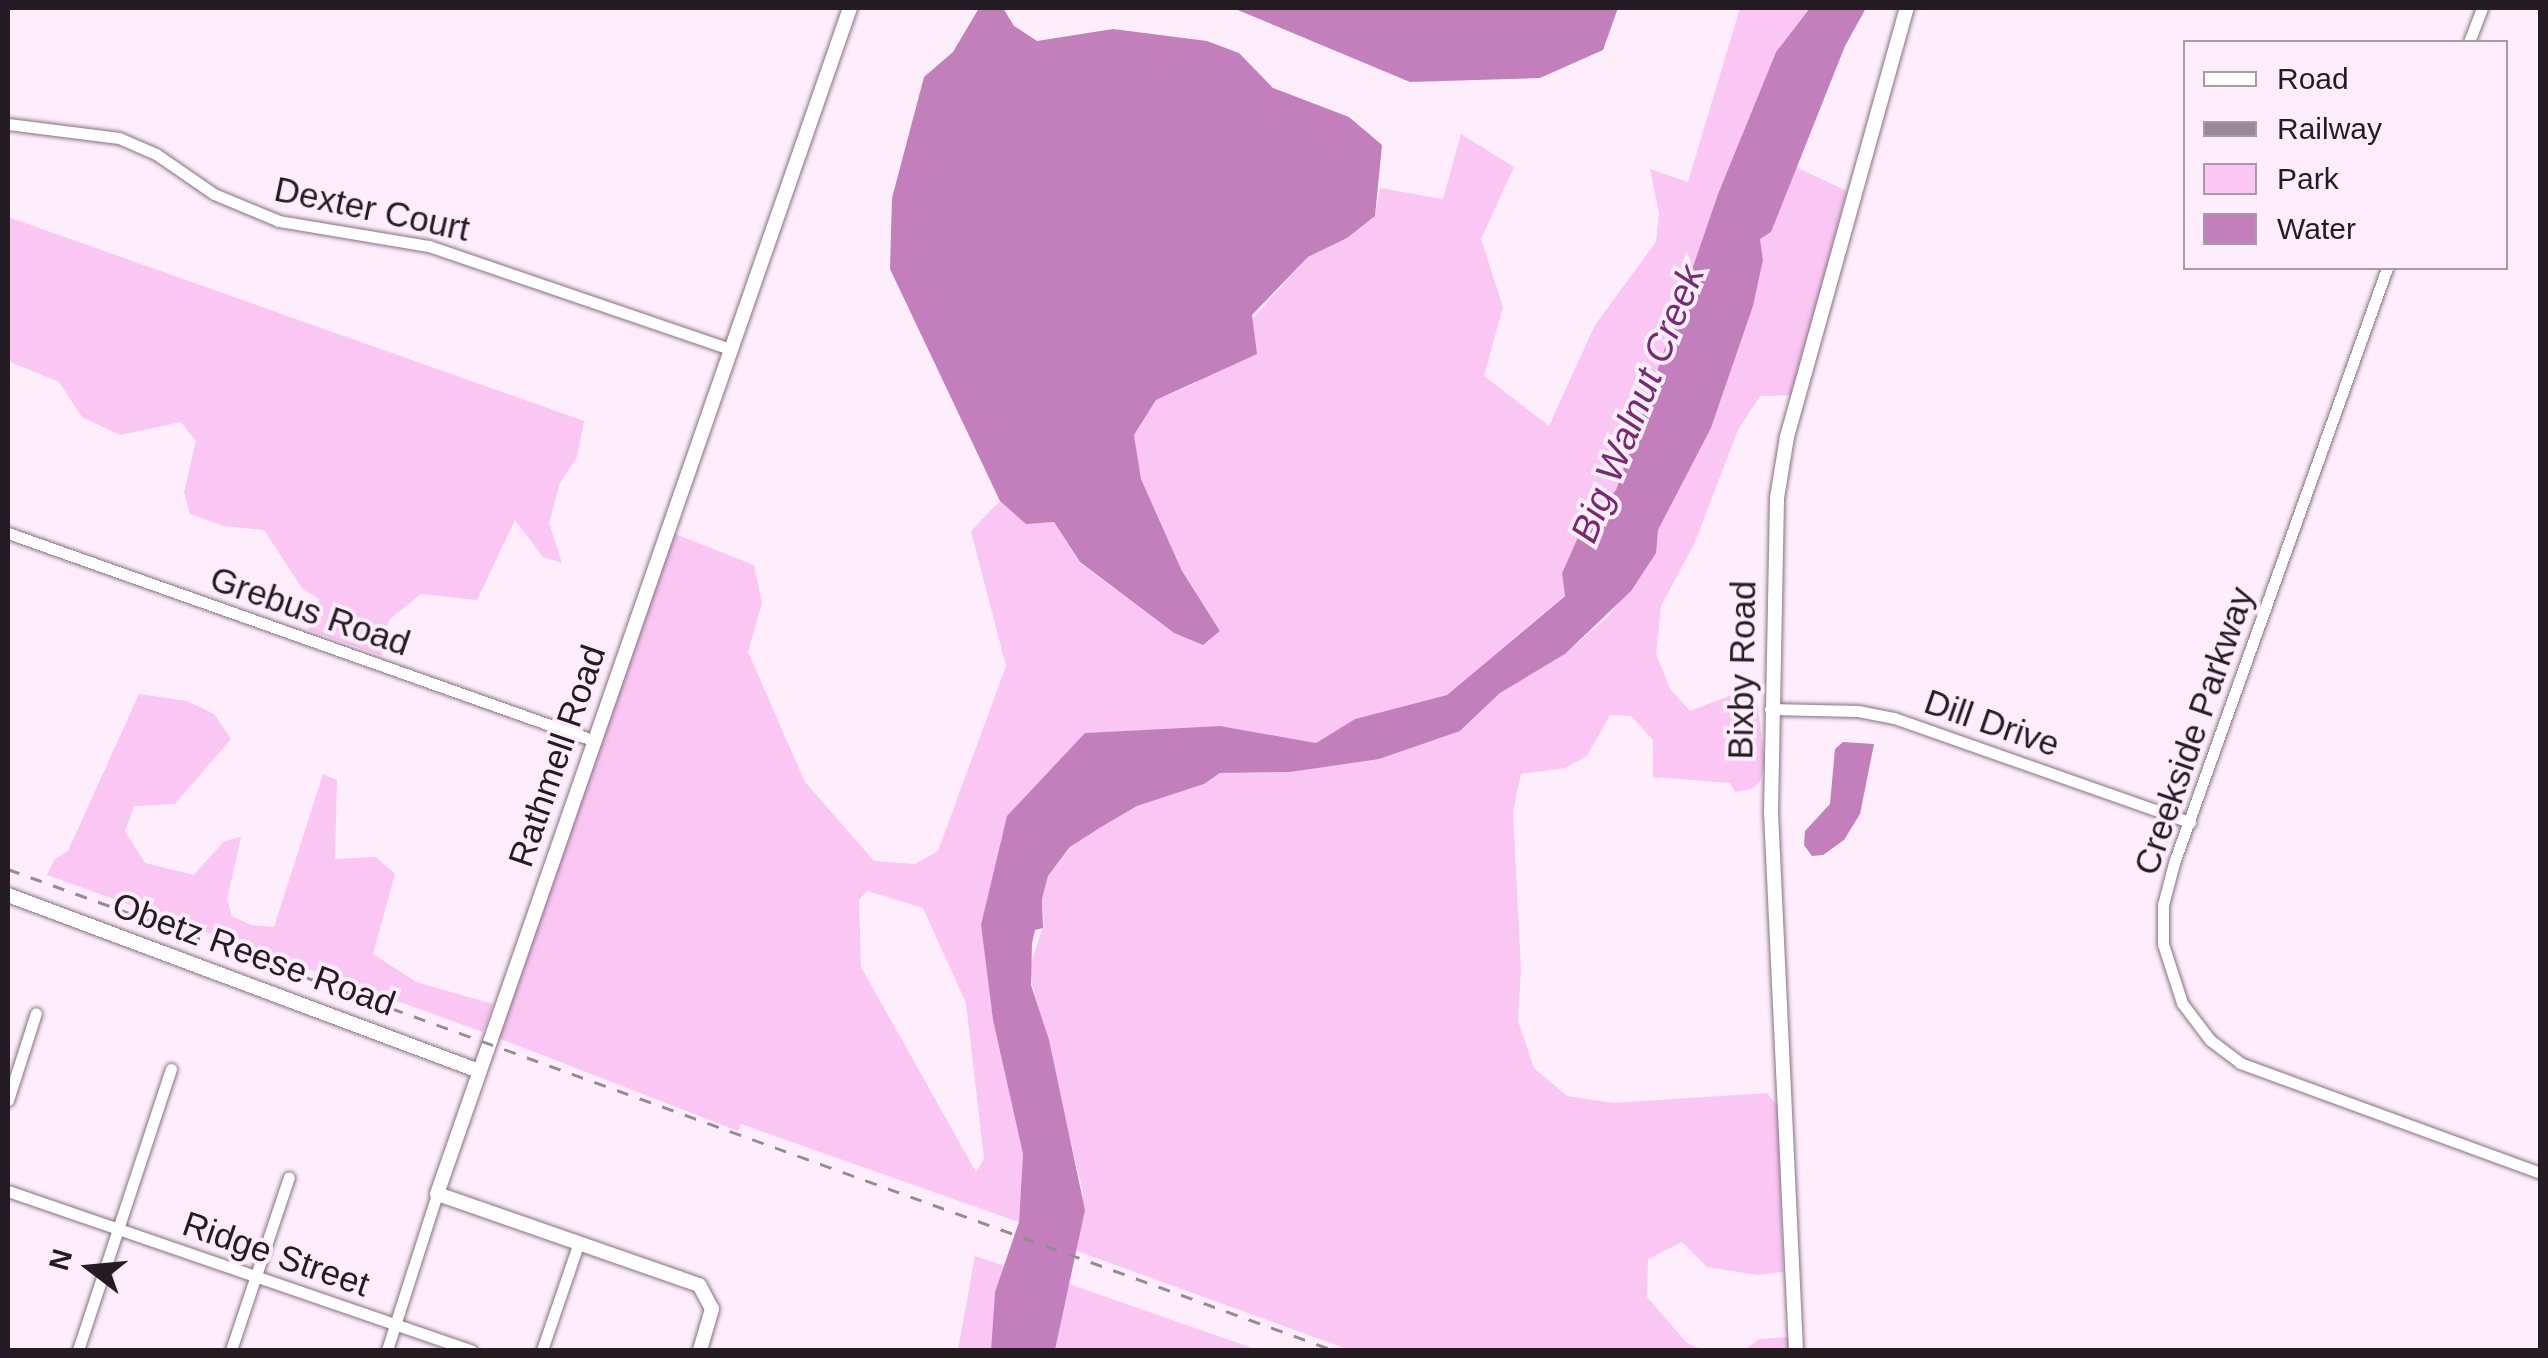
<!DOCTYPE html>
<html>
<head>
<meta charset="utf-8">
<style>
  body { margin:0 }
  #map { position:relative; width:2548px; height:1358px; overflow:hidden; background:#feeefc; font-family:Helvetica,sans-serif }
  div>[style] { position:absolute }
  .green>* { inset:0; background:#fac6f3 }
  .water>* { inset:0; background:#c37fbc }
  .roads { filter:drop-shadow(0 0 2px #877084) drop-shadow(0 0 2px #877084) }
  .minor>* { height:11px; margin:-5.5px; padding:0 5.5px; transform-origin:5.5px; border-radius:5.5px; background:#fff }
  .tertiary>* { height:14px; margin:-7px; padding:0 7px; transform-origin:7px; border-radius:7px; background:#fff }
  .rail>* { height:2.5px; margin-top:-1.25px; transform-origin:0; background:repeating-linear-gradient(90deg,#978a95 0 12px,transparent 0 24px) }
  span { translate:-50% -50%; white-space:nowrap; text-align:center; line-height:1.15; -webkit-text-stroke:8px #feeefc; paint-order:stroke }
  .street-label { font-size:35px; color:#241b23 }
  .water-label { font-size:38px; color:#792874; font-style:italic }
  .frame { position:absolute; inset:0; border:10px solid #241b23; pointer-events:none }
  .legend { position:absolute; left:2183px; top:40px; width:325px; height:230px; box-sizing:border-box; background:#feeefc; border:2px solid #a79aa5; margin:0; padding:12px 18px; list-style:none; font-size:30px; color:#241b23 }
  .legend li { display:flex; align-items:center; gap:20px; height:50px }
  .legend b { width:50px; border:2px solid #a79aa5 }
  .north { position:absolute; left:40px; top:1218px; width:100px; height:100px; -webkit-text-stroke:8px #feeefc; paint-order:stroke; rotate:286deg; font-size:28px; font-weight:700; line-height:40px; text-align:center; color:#241b23 }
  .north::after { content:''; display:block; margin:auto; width:35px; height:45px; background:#241b23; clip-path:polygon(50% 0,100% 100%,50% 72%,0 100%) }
</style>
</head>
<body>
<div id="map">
  <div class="green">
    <i style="clip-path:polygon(evenodd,1740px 8px,1810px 8px,1776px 52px,1718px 194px,1616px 490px,1579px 535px,1562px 572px,1565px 595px,1447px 695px,1355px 719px,1316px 743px,1220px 726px,1086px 733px,981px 925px,993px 1020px,1023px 1154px,1019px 1222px,741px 1124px,738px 1131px,496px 1037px,670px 532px,754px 565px,762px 603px,748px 652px,805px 782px,874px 861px,915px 864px,938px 851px,1006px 666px,971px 531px,1000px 501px,1026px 523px,1054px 522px,1080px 563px,1174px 633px,1203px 645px,1220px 631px,1182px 571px,1141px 479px,1134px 435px,1156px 400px,1194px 384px,1308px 257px,1347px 238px,1375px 216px,1380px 188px,1443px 199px,1461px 134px,1514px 167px,1481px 239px,1503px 307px,1484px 376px,1549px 426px,1595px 325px,1656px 242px,1659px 213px,1650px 169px,1688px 182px,1740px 8px,867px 891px,923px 908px,966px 1003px,984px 1159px,976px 1172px,861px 967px,859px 900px,867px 891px)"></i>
    <i style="clip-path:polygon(1796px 167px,1847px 191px,1792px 395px,1760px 396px,1738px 430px,1695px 542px,1661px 606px,1656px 654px,1670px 689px,1690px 711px,1731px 695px,1757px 701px,1765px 762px,1760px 781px,1753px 789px,1735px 792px,1730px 783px,1653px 777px,1653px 740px,1631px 716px,1610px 715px,1587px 756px,1565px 768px,1521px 774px,1513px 812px,1521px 970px,1518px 1021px,1534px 1068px,1567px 1096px,1613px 1103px,1767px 1093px,1778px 1107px,1783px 1272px,1758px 1275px,1707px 1267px,1682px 1242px,1648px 1259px,1647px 1297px,1687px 1343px,1703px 1350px,1350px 1350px,1077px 1251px,1083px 1192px,1029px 970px,1044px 923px,1042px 899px,1048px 876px,1075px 843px,1101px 827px,1137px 806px,1204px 784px,1220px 773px,1290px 772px,1352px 761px,1463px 729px,1500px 693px,1565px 654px,1608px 617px,1655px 553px,1658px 530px,1711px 428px,1753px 306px,1763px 260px,1760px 238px,1771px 232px)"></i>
    <i style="clip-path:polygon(8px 217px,584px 421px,577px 457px,560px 483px,549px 523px,562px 563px,543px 557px,515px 520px,477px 600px,421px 594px,390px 619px,381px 637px,382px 656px,308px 630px,319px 599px,302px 588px,264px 530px,224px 526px,190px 514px,184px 492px,196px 441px,181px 422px,120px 435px,82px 417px,59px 382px,8px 361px)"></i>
    <i style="clip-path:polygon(139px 694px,187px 701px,214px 714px,231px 739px,175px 804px,134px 806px,125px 831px,145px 863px,194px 875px,224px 841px,241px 837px,227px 899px,232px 916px,251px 925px,274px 927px,323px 774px,337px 780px,335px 859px,376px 857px,395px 874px,373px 954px,416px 982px,493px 1004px,483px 1032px,47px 875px,54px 860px,68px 851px)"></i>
    <i style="clip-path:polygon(975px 1256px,1004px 1266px,995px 1292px,991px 1350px,958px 1350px)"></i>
    <i style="clip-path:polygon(1069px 1284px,1258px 1350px,1055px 1350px)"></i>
    <i style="clip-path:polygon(1789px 1337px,1790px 1350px,1745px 1350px,1759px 1339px)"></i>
  </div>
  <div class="water">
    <i style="clip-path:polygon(979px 8px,1003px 8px,1014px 26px,1037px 41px,1113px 29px,1207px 41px,1239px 53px,1273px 88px,1349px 117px,1382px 145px,1375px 216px,1347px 238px,1308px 257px,1252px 315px,1257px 354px,1156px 400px,1134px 435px,1141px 479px,1182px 571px,1220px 631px,1203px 645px,1174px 633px,1080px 562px,1054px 522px,1026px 524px,1000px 501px,890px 269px,892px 198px,924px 77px,953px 52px)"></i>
    <i style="clip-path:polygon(1233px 8px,1618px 8px,1603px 50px,1540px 78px,1410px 82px)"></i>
    <i style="clip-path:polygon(1810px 8px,1866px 8px,1845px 46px,1771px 232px,1760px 239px,1763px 260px,1753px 306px,1711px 428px,1658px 530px,1656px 553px,1631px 591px,1565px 654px,1500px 693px,1460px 731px,1379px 759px,1290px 772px,1220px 773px,1204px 784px,1137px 806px,1101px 827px,1070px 847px,1048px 876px,1042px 899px,1043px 928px,1035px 930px,1032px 943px,1031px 985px,1049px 1040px,1085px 1210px,1055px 1350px,991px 1350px,995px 1292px,1019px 1222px,1023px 1154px,993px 1020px,981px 925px,1007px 816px,1085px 733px,1220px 726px,1316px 743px,1355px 719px,1447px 695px,1565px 596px,1562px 573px,1579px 535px,1616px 490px,1718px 194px,1776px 52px)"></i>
    <i style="clip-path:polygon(1843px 742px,1874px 744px,1860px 814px,1844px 840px,1823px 855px,1812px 856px,1804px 845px,1805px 831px,1830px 804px,1835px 749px)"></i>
  </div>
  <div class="roads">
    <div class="minor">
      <i style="left:2469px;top:42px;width:36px;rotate:-69deg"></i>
      <i style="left:8px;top:124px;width:112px;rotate:7.2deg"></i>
      <i style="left:119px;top:138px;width:40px;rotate:23.4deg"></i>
      <i style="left:156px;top:154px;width:70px;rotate:34.6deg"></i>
      <i style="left:214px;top:194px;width:70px;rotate:22.6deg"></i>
      <i style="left:279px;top:221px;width:152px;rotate:9.5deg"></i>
      <i style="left:429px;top:246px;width:318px;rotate:18.9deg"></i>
      <i style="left:2387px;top:268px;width:632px;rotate:109.7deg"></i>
      <i style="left:2174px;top:863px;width:43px;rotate:104.7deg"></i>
      <i style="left:2163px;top:905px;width:39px;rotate:90deg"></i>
      <i style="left:2163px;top:944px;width:62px;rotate:72.1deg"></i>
      <i style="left:2182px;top:1003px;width:46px;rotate:52.9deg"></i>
      <i style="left:2210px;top:1040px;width:38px;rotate:37deg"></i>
      <i style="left:2240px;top:1063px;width:320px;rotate:20.1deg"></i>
      <i style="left:8px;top:533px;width:623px;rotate:19.51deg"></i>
      <i style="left:1770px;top:709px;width:88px;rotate:1.3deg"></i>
      <i style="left:1858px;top:711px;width:37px;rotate:11deg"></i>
      <i style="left:1894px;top:718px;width:314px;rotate:19.4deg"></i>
      <i style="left:8px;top:1100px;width:91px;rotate:-72.2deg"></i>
      <i style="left:8px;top:1191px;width:490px;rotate:19deg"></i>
      <i style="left:78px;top:1350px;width:296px;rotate:-71.7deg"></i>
      <i style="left:231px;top:1350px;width:182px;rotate:-71.5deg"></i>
      <i style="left:387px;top:1350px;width:164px;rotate:-72.2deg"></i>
      <i style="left:542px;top:1350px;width:114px;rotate:-71.1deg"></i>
    </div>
    <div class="tertiary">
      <i style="left:8px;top:895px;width:503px;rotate:20.49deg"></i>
      <i style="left:700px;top:1350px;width:43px;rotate:-73.7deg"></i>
      <i style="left:712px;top:1309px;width:27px;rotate:-118deg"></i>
      <i style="left:699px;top:1285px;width:277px;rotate:-160.8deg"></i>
      <i style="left:437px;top:1194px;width:1256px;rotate:-70.8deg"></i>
      <i style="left:1796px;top:1350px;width:539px;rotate:-92.66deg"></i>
      <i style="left:1771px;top:812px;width:314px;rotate:-88.9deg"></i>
      <i style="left:1777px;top:498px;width:62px;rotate:-80.7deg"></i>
      <i style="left:1787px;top:437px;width:445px;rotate:-74.4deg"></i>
    </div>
  </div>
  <div class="rail">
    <i style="left:8px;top:869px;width:1410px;rotate:19.95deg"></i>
  </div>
  <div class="street-label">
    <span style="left:372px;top:209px;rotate:12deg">Dexter Court</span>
    <span style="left:310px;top:611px;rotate:19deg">Grebus Road</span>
    <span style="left:1742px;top:670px;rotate:-89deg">Bixby Road</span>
    <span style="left:1992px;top:723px;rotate:19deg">Dill Drive</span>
    <span style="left:2194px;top:731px;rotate:-71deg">Creekside Parkway</span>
    <span style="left:557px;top:756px;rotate:-71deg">Rathmell Road</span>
    <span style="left:254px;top:954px;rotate:20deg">Obetz Reese Road</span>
    <span style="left:276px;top:1254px;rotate:19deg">Ridge Street</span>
  </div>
  <div class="water-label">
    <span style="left:1638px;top:404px;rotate:-68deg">Big Walnut Creek</span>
  </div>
  <div class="frame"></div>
  <ul class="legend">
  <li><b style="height:12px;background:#fff"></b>Road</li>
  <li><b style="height:12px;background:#978a95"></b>Railway</li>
  <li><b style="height:28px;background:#fac6f3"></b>Park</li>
  <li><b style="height:28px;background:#c37fbc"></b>Water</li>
  </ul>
  <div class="north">N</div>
</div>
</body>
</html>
